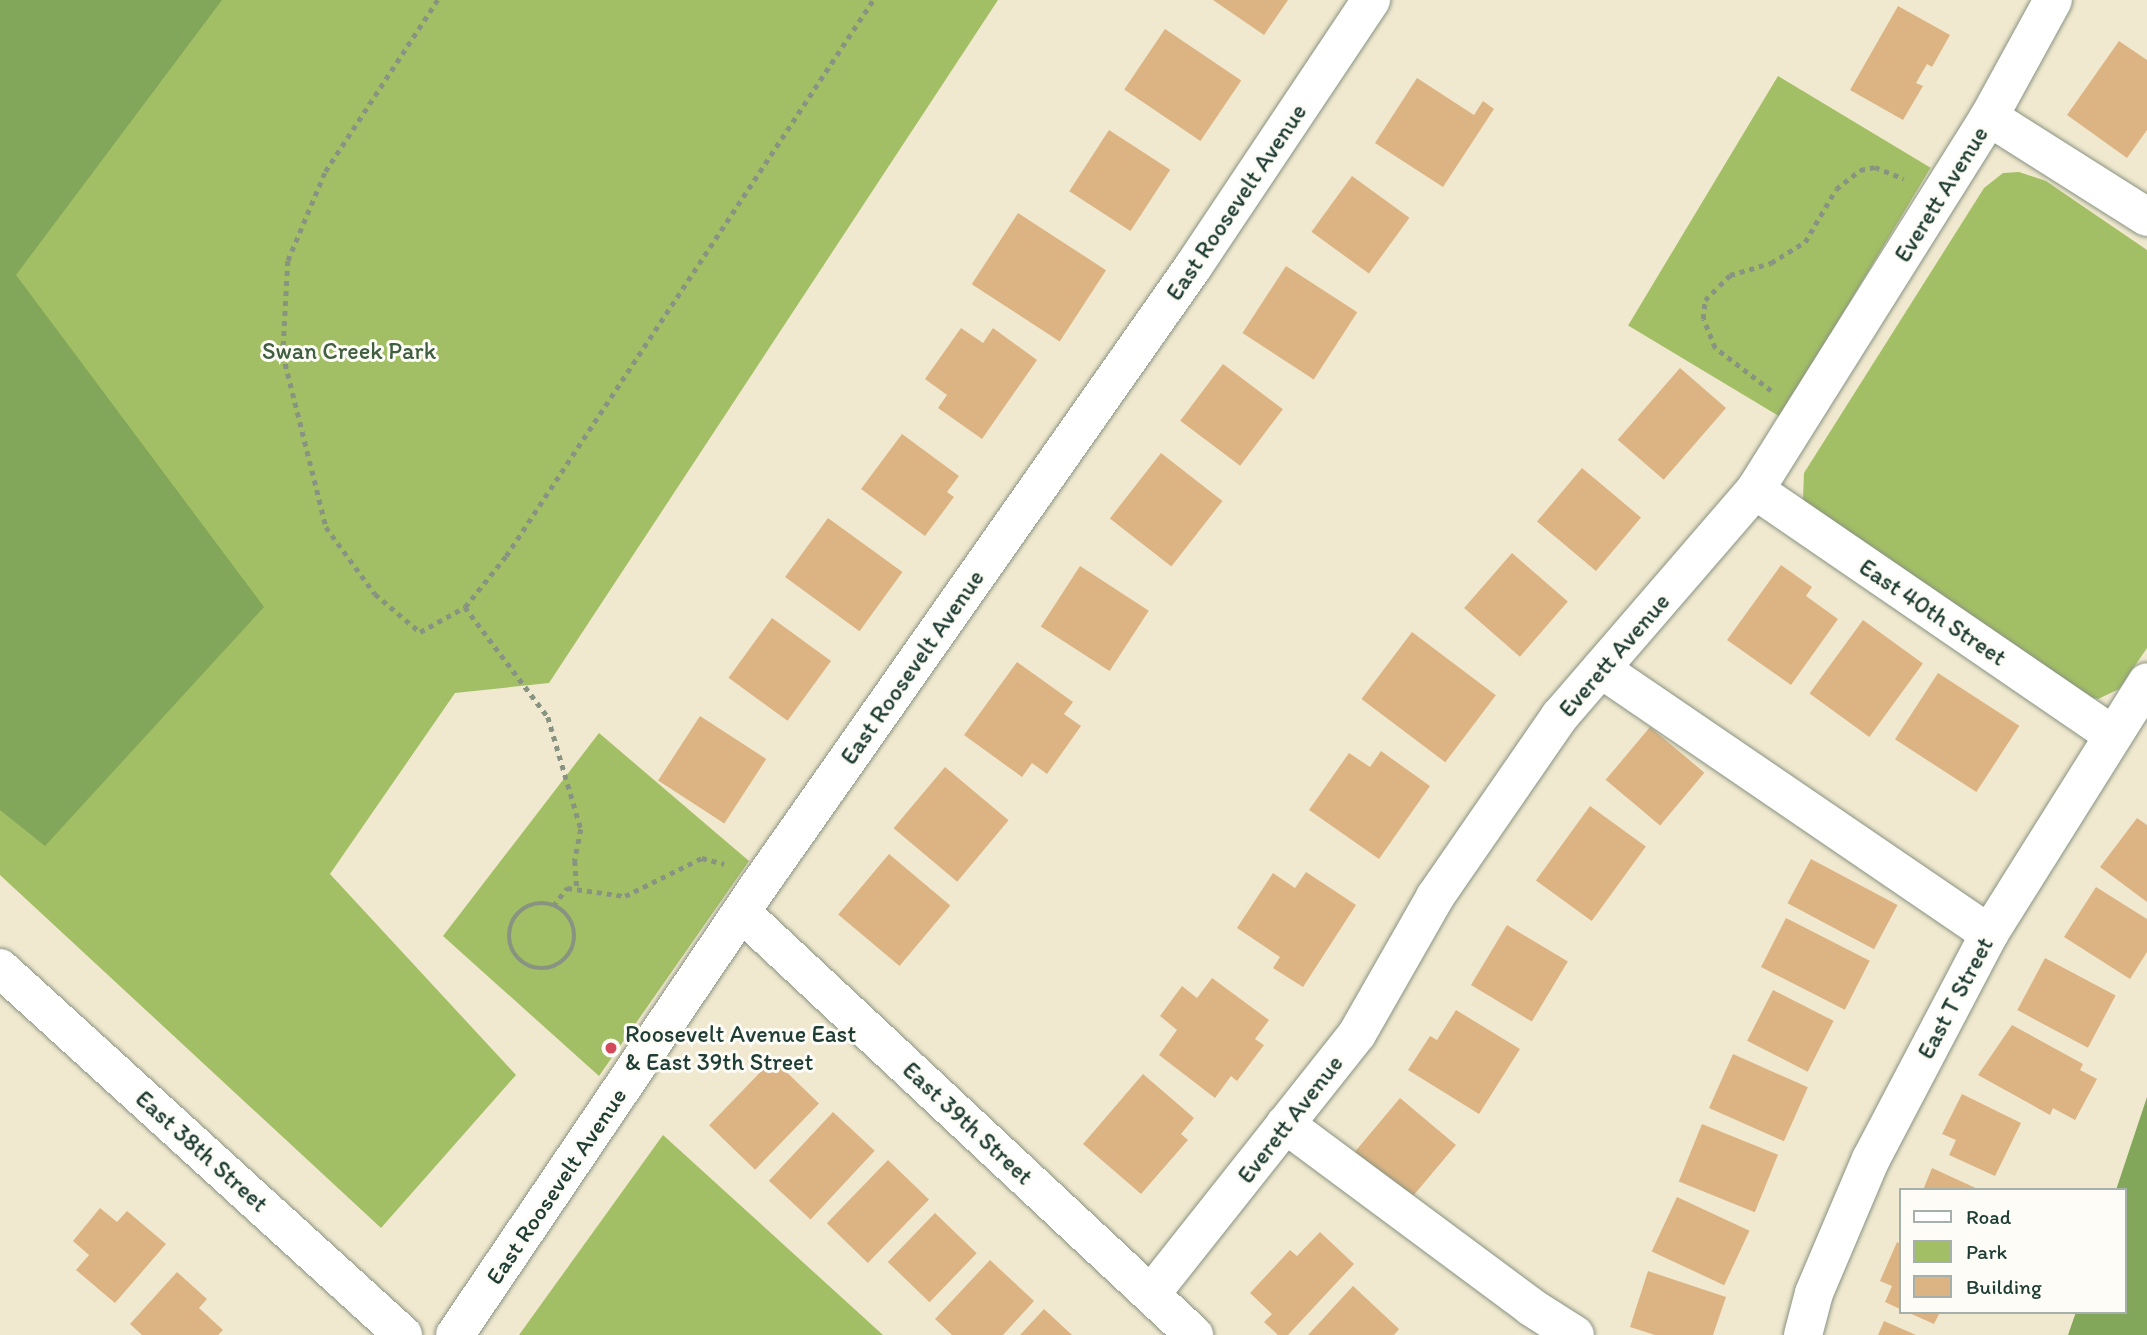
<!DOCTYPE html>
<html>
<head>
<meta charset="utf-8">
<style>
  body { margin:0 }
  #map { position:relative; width:2147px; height:1335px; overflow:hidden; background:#f1e9cf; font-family:Itim,sans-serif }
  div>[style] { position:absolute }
  .green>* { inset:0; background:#a3bf65; transform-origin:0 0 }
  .forest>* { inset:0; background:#82a65a }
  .building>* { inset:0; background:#dcb484; transform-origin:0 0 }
  .path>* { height:4.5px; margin-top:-2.25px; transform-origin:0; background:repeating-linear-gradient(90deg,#889382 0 5px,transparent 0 10px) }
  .path>.ring { margin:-2.25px; padding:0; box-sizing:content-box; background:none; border:4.5px solid #889382; border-radius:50% }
  .roads { filter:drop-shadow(0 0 2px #889382) drop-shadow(0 0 2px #889382) }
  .minor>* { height:38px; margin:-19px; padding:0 19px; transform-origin:19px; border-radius:19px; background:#fff }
  .dots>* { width:19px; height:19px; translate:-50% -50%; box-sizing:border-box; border:4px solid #fdfcf7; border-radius:50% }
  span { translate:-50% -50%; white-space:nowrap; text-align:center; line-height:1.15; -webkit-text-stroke:6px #fdfcf7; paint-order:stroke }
  .street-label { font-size:24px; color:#1f3d34 }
  .park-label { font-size:24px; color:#405e40 }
  .poi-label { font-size:24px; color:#1f3d34 }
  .left { translate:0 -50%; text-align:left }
  .legend { position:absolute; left:1899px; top:1188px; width:228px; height:126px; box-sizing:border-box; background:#fdfcf7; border:2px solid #a4b0a9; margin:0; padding:9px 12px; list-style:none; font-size:21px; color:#1f3d34 }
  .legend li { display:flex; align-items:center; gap:14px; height:35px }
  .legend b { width:35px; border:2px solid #a4b0a9 }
</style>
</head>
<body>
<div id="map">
  <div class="green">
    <i style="clip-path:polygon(0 0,998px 0,549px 683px,455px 693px,330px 874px,516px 1075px,381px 1228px,0 875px)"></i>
    <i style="left:1778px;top:76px;width:178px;height:291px;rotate:31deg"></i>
    <i style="clip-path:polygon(2019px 172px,2046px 181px,2147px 250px,2147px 648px,2119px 689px,2098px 699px,2076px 694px,1817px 514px,1803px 499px,1804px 473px,1984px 188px,2003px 173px)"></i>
    <i style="clip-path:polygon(599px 733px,749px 861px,599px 1076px,443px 936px)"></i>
    <i style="clip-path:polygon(663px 1135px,883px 1335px,519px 1335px)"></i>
  </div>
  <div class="forest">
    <i style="clip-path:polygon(0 0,222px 0,16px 275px,264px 607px,45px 846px,0 810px)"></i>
    <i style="clip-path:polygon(2147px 1097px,2147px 1335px,2068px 1335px,2076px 1312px,2124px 1312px,2124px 1190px,2116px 1190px)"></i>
  </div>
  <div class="building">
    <i style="clip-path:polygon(1213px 0,1288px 0,1264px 35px)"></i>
    <i style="clip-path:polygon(1898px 6px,1950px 35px,1932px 67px,1927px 64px,1916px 83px,1923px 86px,1903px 120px,1850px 90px)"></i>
    <i style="left:1165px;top:29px;width:92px;height:73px;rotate:34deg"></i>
    <i style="clip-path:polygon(2119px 41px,2147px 60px,2147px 130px,2127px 158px,2067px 115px)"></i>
    <i style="clip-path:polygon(1417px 78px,1474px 115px,1483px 101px,1494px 109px,1443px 187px,1375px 143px)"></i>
    <i style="left:1109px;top:130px;width:73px;height:73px;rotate:33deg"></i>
    <i style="left:1352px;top:176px;width:71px;height:69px;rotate:36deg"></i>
    <i style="left:1018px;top:213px;width:105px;height:85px;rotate:33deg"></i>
    <i style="left:1286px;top:266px;width:85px;height:80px;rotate:33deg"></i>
    <i style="clip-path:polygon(961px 328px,983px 343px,993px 328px,1037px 360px,982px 439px,938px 408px,947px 395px,925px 379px)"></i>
    <i style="left:1223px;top:364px;width:75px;height:71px;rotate:37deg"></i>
    <i style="left:1680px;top:368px;width:61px;height:95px;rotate:41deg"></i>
    <i style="clip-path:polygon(902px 434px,959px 476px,947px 492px,954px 497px,925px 536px,861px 489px)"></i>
    <i style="left:1161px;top:453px;width:78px;height:83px;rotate:38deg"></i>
    <i style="left:1582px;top:468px;width:77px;height:70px;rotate:40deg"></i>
    <i style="left:828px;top:518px;width:92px;height:73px;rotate:36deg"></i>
    <i style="left:1512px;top:553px;width:74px;height:73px;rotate:41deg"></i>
    <i style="clip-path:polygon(1781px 565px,1812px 587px,1806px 596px,1838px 619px,1791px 685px,1727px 640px)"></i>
    <i style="left:1080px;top:566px;width:82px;height:72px;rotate:33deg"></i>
    <i style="left:772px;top:618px;width:73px;height:74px;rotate:36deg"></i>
    <i style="left:1863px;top:620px;width:74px;height:91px;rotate:36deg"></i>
    <i style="left:1412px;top:632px;width:105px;height:84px;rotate:37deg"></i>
    <i style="clip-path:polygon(1017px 662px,1073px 702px,1064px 714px,1081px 726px,1047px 774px,1032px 763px,1022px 777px,964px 735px)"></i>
    <i style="left:1938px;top:673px;width:97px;height:79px;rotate:33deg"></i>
    <i style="left:700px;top:716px;width:79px;height:77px;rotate:33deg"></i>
    <i style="left:1650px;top:727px;width:71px;height:69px;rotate:40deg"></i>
    <i style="clip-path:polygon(1381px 751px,1430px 786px,1379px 859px,1309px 810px,1349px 753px,1370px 767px)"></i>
    <i style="left:945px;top:767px;width:83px;height:80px;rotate:40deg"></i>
    <i style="left:1590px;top:806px;width:69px;height:92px;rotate:36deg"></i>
    <i style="clip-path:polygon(2137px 818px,2147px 825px,2147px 902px,2100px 867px)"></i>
    <i style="left:889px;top:854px;width:80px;height:79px;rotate:40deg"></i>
    <i style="left:1811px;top:859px;width:98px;height:50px;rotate:28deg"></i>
    <i style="clip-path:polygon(1306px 872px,1356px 905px,1303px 987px,1273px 968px,1280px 957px,1237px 928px,1273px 873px,1295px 888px)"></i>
    <i style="clip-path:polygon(2096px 887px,2147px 919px,2147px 952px,2130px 979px,2064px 937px)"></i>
    <i style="left:1786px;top:918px;width:94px;height:55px;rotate:27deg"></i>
    <i style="left:1507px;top:925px;width:71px;height:70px;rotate:31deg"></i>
    <i style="left:2045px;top:958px;width:80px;height:59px;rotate:28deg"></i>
    <i style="clip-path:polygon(1212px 978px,1269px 1020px,1255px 1039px,1264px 1045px,1237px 1081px,1231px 1076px,1215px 1098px,1159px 1055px,1177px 1030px,1160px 1016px,1182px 986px,1197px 998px)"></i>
    <i style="left:1773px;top:990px;width:68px;height:57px;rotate:27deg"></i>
    <i style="clip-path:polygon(1456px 1010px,1520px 1049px,1479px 1114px,1408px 1070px,1430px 1036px,1437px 1040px)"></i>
    <i style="clip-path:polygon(2012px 1025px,2083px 1064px,2080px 1070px,2097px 1079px,2075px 1120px,2053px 1108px,2050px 1115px,1978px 1075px)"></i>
    <i style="left:1733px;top:1054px;width:82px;height:59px;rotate:24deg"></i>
    <i style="left:773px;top:1059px;width:64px;height:92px;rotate:44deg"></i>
    <i style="clip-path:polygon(1143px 1074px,1194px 1118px,1181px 1134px,1188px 1140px,1141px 1194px,1083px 1144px)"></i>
    <i style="clip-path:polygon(1962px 1094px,2021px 1123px,1995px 1176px,1949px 1155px,1956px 1140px,1942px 1134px)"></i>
    <i style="left:1400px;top:1098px;width:73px;height:72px;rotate:40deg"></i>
    <i style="left:833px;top:1112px;width:57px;height:94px;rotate:43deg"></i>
    <i style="left:1702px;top:1124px;width:82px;height:62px;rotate:22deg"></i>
    <i style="left:888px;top:1160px;width:57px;height:88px;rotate:44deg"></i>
    <i style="clip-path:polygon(1932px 1168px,1980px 1190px,1923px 1190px)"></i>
    <i style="left:1677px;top:1197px;width:80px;height:60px;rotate:25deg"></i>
    <i style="clip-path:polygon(100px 1208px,117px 1222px,127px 1211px,166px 1244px,115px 1303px,76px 1270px,89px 1255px,73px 1241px)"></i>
    <i style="left:935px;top:1213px;width:58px;height:68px;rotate:44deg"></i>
    <i style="clip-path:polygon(1320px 1232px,1354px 1264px,1288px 1335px,1278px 1335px,1264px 1322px,1272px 1314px,1250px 1293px,1290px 1250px,1297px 1256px)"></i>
    <i style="clip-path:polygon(1897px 1242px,1900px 1244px,1900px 1309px,1885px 1302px,1892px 1286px,1880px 1281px)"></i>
    <i style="clip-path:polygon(990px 1260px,1034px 1301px,1003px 1335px,952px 1335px,935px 1319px)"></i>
    <i style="clip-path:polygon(1648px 1271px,1726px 1297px,1713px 1335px,1655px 1335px,1630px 1327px)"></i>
    <i style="clip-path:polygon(177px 1272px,207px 1299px,199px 1308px,223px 1330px,218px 1335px,142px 1335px,130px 1324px)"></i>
    <i style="clip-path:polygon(1353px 1286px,1399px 1329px,1394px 1335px,1308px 1335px)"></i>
    <i style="clip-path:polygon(1044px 1309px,1072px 1335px,1020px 1335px)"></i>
    <i style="clip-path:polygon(1907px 1312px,1940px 1312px,1934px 1324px)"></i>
    <i style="clip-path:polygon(1884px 1321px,1916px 1335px,1878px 1335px)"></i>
  </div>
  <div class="path">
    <i style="left:438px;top:0;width:207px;rotate:123.2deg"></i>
    <i style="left:325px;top:173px;width:95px;rotate:112.8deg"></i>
    <i style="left:288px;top:261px;width:93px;rotate:93.1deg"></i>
    <i style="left:283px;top:354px;width:178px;rotate:76deg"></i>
    <i style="left:326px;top:527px;width:83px;rotate:53.8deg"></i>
    <i style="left:375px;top:594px;width:59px;rotate:40.2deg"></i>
    <i style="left:420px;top:632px;width:51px;rotate:-29.1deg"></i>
    <i style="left:465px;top:607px;width:65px;rotate:-51.2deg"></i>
    <i style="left:506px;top:556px;width:666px;rotate:-56.57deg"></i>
    <i style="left:1771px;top:391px;width:71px;rotate:-142.5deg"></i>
    <i style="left:1715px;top:348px;width:31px;rotate:-112deg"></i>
    <i style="left:1703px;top:319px;width:19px;rotate:-84deg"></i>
    <i style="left:1705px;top:300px;width:35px;rotate:-45deg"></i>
    <i style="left:1730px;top:275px;width:43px;rotate:-16.3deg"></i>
    <i style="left:1771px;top:263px;width:40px;rotate:-32deg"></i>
    <i style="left:1805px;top:242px;width:61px;rotate:-59.7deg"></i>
    <i style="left:1836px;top:189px;width:31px;rotate:-38deg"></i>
    <i style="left:1860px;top:170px;width:15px;rotate:-11deg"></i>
    <i style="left:1875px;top:167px;width:31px;rotate:22deg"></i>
    <i style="left:465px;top:607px;width:138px;rotate:53deg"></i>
    <i style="left:548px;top:717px;width:117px;rotate:73.6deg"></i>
    <i style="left:581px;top:829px;width:33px;rotate:101deg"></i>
    <i style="left:575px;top:861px;width:26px;rotate:86deg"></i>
    <i class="ring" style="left:509px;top:903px;width:61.5px;height:61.5px"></i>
    <i style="left:553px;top:906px;width:23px;rotate:-52deg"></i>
    <i style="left:567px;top:888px;width:59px;rotate:7.9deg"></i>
    <i style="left:625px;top:896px;width:86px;rotate:-26.3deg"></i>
    <i style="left:702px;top:858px;width:23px;rotate:15deg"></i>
  </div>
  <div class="roads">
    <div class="minor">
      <i style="left:1989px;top:117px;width:187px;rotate:32.3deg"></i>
      <i style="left:1755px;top:490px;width:432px;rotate:34.4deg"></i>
      <i style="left:1601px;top:669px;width:470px;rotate:34.3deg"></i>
      <i style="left:741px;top:912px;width:620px;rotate:43.04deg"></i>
      <i style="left:0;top:968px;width:545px;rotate:42.32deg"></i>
      <i style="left:1285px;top:1124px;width:307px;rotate:36.6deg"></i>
      <i style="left:1531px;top:1307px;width:52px;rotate:32.5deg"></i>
      <i style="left:1151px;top:1294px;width:332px;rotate:-51.6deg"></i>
      <i style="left:1357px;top:1034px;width:158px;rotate:-60.3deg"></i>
      <i style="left:1435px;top:897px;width:220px;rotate:-55.4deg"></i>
      <i style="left:1560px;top:716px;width:298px;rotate:-49.2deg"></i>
      <i style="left:1755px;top:490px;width:440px;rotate:-57.9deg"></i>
      <i style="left:1989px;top:117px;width:133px;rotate:-61.3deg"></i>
      <i style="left:455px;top:1335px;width:541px;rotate:-55.93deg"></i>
      <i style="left:758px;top:887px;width:757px;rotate:-54.95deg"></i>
      <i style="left:1193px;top:267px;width:321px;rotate:-56.3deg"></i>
      <i style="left:1803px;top:1335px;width:43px;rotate:-75.3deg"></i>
      <i style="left:1814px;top:1293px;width:146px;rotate:-67deg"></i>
      <i style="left:1871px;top:1159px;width:254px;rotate:-62.3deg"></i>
      <i style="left:1989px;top:934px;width:297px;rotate:-57.9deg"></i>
    </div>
  </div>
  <div class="dots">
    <i style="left:611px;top:1048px;background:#d1495b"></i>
  </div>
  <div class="street-label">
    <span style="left:1941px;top:194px;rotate:-58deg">Everett Avenue</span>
    <span style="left:1236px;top:202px;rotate:-56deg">East Roosevelt Avenue</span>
    <span style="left:1933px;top:612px;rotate:34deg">East 40th Street</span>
    <span style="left:1614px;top:655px;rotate:-49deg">Everett Avenue</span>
    <span style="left:912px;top:667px;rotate:-55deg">East Roosevelt Avenue</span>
    <span style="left:1955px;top:998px;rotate:-62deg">East T Street</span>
    <span style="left:1290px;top:1119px;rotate:-52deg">Everett Avenue</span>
    <span style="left:968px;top:1123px;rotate:43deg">East 39th Street</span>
    <span style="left:202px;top:1151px;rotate:42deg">East 38th Street</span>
    <span style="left:556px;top:1186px;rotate:-56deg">East Roosevelt Avenue</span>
  </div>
  <div class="park-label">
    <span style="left:349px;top:351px">Swan Creek Park</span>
  </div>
  <div class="poi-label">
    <span class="left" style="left:625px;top:1048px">Roosevelt Avenue East<br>&amp; East 39th Street</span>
  </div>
  <ul class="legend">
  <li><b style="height:9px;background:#fff"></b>Road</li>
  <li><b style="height:19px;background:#a3bf65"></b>Park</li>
  <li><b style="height:19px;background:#dcb484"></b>Building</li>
  </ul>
</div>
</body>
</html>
